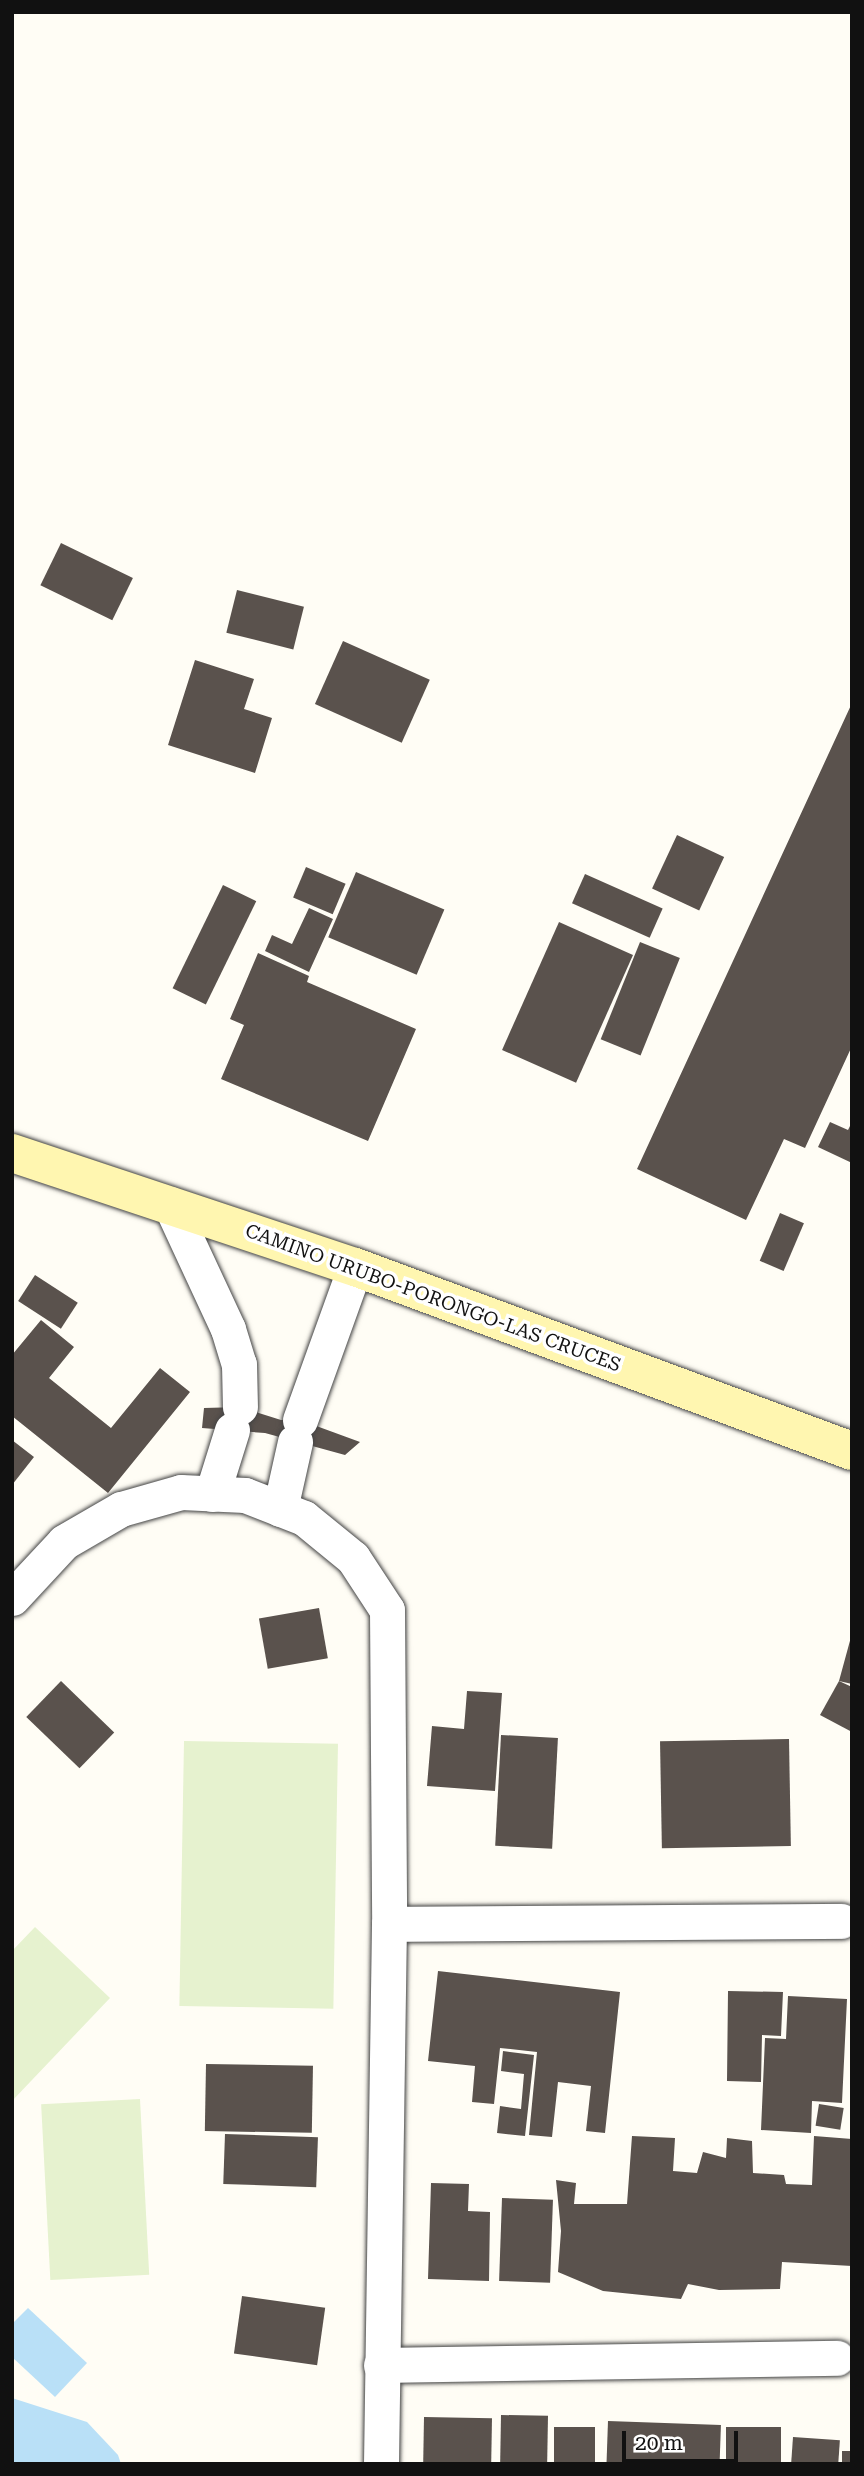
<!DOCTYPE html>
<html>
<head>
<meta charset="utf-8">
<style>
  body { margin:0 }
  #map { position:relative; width:864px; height:2476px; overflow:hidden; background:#fffdf5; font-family:"Roboto Serif",serif }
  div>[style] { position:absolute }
  .pitch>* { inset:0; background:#e6f2cf; transform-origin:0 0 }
  .water>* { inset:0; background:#b9e0f7 }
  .building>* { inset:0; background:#5a524d; transform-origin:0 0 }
  .roads { filter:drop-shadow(0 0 2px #444) drop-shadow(0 0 2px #444) }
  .minor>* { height:35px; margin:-17.5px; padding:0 17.5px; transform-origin:17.5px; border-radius:17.5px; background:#fff }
  .secondary>* { height:38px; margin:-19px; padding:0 19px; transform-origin:19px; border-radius:19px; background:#fff6b0 }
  span { translate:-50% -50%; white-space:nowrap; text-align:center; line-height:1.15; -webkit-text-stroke:7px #fff; paint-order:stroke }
  .street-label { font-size:19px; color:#111 }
  .frame { position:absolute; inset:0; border:14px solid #111; pointer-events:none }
  .scale { position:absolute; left:622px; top:2431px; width:116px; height:32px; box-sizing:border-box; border:4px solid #111; border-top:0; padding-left:9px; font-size:21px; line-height:24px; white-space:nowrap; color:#111; -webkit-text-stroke:5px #fff; paint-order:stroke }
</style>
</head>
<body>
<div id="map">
  <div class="pitch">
    <i style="left:184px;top:1741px;width:154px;height:265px;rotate:1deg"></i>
    <i style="clip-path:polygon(35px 1927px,110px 1998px,12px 2101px,12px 1951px)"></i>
    <i style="left:140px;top:2099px;width:176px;height:99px;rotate:87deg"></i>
  </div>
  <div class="water">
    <i style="clip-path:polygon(28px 2308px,87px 2363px,55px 2397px,12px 2357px,12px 2324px)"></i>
    <i style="clip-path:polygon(12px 2398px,87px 2422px,118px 2455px,121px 2464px,12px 2464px)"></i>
  </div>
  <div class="building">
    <i style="left:61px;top:543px;width:80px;height:47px;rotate:26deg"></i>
    <i style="left:237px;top:590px;width:69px;height:44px;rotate:14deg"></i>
    <i style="left:343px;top:641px;width:95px;height:69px;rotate:24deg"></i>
    <i style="clip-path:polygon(195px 660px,254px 679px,244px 709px,272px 718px,255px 773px,168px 745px)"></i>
    <i style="clip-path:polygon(852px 703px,852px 1046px,805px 1148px,784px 1139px,746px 1220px,637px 1169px)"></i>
    <i style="left:677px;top:835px;width:52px;height:59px;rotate:25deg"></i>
    <i style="left:306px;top:867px;width:43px;height:33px;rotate:23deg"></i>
    <i style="left:356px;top:872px;width:96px;height:71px;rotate:23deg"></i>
    <i style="left:585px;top:874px;width:85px;height:32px;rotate:24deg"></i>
    <i style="left:223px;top:885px;width:37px;height:115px;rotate:26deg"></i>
    <i style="clip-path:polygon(309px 908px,333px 919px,309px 972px,265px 951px,272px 935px,292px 944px)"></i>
    <i style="left:559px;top:922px;width:81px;height:140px;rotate:24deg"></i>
    <i style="left:640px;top:942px;width:43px;height:105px;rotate:22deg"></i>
    <i style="clip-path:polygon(258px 953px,309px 976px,307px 982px,416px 1029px,368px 1141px,221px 1079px,244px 1025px,230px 1019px)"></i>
    <i style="clip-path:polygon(830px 1122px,848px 1130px,852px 1122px,852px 1163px,818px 1147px)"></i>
    <i style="left:780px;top:1213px;width:26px;height:52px;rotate:23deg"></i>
    <i style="left:35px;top:1275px;width:51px;height:31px;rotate:33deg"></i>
    <i style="clip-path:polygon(41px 1320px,74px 1347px,49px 1378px,111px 1428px,160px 1368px,190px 1392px,108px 1493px,12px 1416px,12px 1355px)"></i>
    <i style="clip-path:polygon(240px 1407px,281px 1420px,300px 1420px,360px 1442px,345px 1455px,265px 1433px,202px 1428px,204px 1408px)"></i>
    <i style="clip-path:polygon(12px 1440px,34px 1457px,12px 1485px)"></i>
    <i style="left:319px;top:1608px;width:51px;height:61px;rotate:80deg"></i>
    <i style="clip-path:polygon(851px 1637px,852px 1637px,852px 1684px,839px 1681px)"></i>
    <i style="left:61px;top:1681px;width:74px;height:50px;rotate:44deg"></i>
    <i style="clip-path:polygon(839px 1681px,852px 1687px,852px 1732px,820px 1715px)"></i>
    <i style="clip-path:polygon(467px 1691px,502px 1693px,495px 1791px,427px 1786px,432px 1726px,464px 1729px)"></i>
    <i style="left:501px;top:1735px;width:57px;height:111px;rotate:3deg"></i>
    <i style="left:789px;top:1739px;width:107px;height:129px;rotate:89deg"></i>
    <i style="clip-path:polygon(438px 1971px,620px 1992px,605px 2133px,586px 2131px,591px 2086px,558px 2082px,552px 2137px,529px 2135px,537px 2052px,500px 2048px,494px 2104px,472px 2102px,475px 2066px,428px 2061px)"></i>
    <i style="clip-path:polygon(728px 1991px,783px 1992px,781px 2036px,762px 2035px,761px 2082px,727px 2081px)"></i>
    <i style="clip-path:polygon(788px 1996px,847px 1999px,842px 2103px,812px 2101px,811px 2133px,761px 2130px,765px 2038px,786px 2039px)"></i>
    <i style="clip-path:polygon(503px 2051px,534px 2055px,525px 2136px,497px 2133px,500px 2106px,521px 2109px,524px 2074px,501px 2071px)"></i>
    <i style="left:206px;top:2064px;width:107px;height:67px;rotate:1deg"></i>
    <i style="left:819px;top:2104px;width:25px;height:22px;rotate:9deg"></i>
    <i style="left:225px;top:2134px;width:93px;height:50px;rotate:2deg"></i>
    <i style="clip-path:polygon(632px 2136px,675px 2138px,673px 2171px,697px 2173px,703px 2152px,726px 2158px,727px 2138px,752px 2141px,753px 2173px,784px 2175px,786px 2184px,812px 2185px,814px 2136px,852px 2139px,852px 2266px,782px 2262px,780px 2289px,719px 2290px,688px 2284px,681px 2299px,603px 2291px,558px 2272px,561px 2231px,556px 2180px,576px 2183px,574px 2204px,627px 2204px)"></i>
    <i style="clip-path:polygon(431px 2183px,469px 2184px,468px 2211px,490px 2212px,489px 2281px,428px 2279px)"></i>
    <i style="left:502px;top:2198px;width:51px;height:83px;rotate:2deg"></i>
    <i style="left:242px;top:2296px;width:84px;height:58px;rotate:8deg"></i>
    <i style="left:501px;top:2415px;width:47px;height:49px;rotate:1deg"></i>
    <i style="left:424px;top:2417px;width:68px;height:47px;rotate:1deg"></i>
    <i style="left:608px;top:2421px;width:113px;height:43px;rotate:2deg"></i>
    <i style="left:595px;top:2427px;width:37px;height:41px;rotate:90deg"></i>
    <i style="left:726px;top:2427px;width:55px;height:35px"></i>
    <i style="left:793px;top:2437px;width:47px;height:27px;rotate:4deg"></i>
    <i style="left:842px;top:2451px;width:10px;height:13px"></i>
  </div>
  <div class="roads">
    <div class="minor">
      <i style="left:170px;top:1204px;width:138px;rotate:65.1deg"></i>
      <i style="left:228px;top:1329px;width:37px;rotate:73deg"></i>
      <i style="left:239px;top:1364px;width:43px;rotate:88.7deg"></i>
      <i style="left:300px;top:1420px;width:163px;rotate:-70.2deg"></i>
      <i style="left:212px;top:1494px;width:67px;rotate:-72.6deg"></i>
      <i style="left:280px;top:1509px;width:69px;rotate:-77.4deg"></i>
      <i style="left:12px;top:1598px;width:76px;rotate:-47.1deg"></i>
      <i style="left:64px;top:1542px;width:66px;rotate:-30.1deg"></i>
      <i style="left:121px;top:1509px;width:62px;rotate:-15.8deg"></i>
      <i style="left:181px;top:1492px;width:64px;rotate:2.7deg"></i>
      <i style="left:245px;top:1495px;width:63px;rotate:21.3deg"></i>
      <i style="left:304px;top:1518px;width:63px;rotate:39.2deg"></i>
      <i style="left:353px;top:1558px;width:62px;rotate:56.8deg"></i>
      <i style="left:387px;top:1610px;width:314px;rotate:89.6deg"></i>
      <i style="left:389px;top:1924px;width:540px;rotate:90.85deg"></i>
      <i style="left:389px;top:1924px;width:452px;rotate:-0.4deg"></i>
      <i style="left:381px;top:2365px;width:456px;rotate:-0.9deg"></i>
    </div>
    <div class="secondary">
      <i style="left:12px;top:1153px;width:361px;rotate:18.4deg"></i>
      <i style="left:355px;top:1267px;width:530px;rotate:20.32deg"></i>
    </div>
  </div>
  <div class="street-label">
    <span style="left:433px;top:1298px;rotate:20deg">CAMINO URUBO-PORONGO-LAS CRUCES</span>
  </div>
  <div class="frame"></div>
  <div class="scale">20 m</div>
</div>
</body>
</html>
